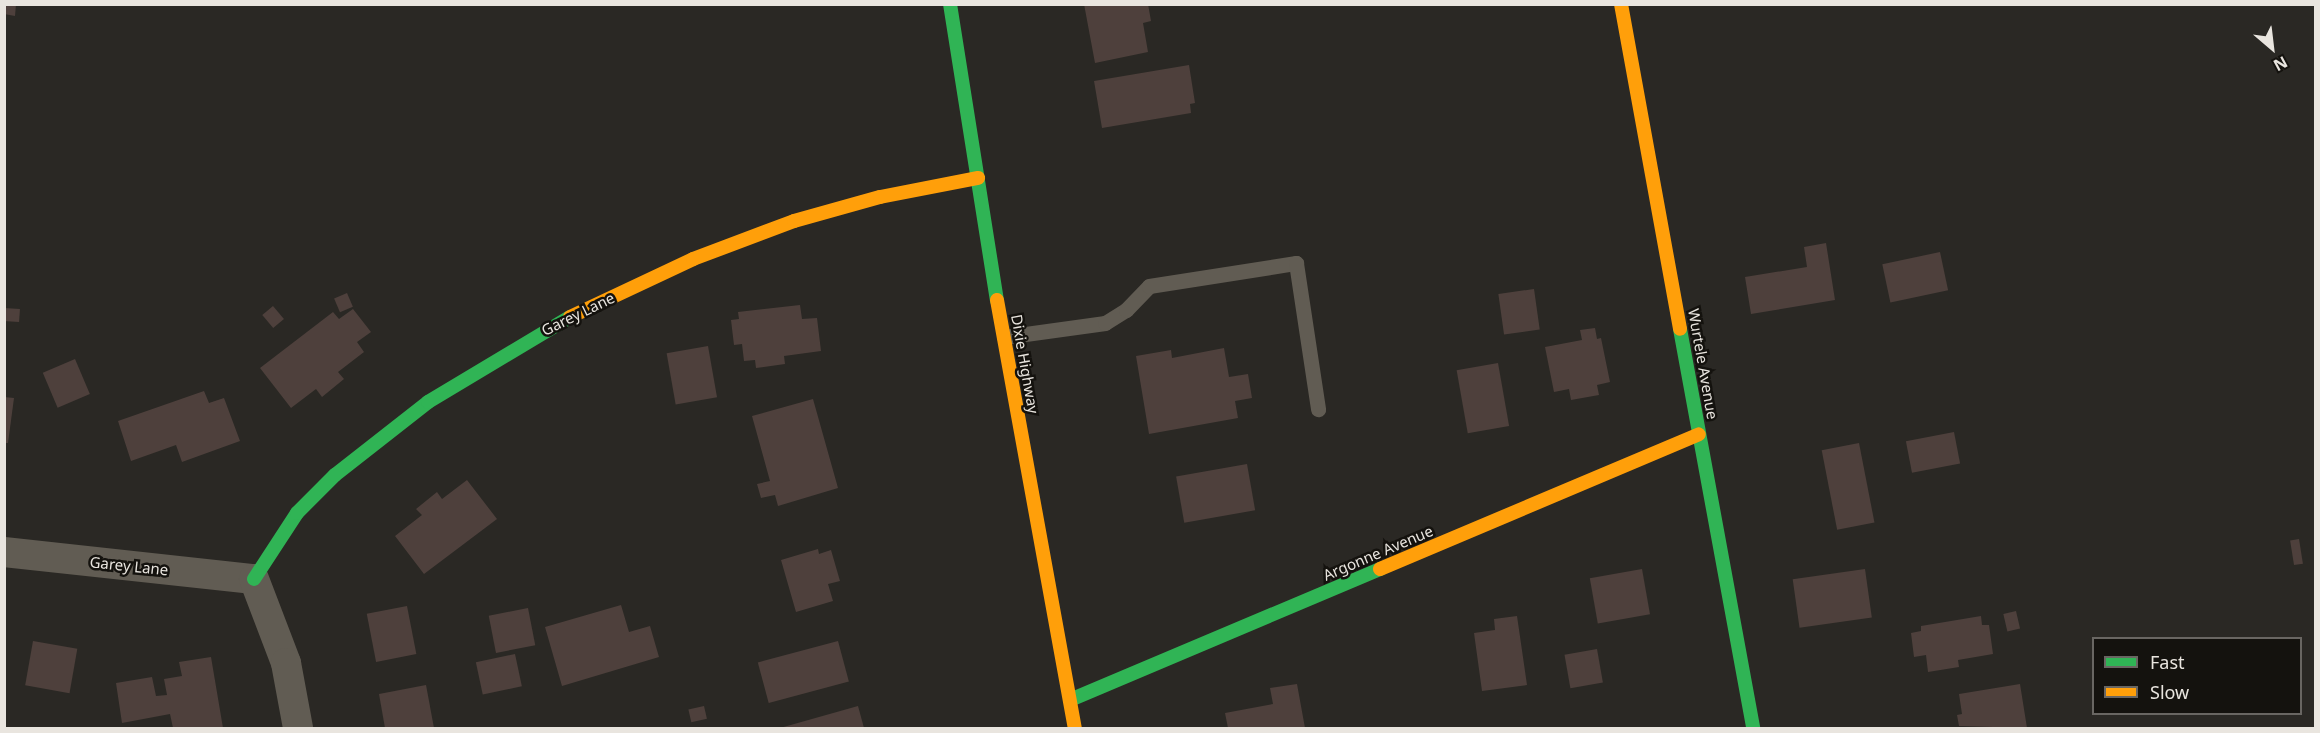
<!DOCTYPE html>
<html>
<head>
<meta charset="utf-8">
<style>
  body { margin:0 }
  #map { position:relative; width:2320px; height:733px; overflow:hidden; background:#2a2824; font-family:"Noto Sans",sans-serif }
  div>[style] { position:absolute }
  .building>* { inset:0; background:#4e403c; transform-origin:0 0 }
  .lane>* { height:15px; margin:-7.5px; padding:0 7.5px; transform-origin:7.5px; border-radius:7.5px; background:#615c53 }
  .street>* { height:30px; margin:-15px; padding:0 15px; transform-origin:15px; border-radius:15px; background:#615c53 }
  .fast>* { height:14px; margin:-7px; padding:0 7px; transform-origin:7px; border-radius:7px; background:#30b455 }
  .slow>* { height:14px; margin:-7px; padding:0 7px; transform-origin:7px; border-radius:7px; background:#ff9f0a }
  span { translate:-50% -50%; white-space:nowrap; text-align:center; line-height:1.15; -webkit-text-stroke:5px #14120e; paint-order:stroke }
  .street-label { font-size:15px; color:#e9e5df }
  .frame { position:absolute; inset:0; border:6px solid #e9e5df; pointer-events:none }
  .legend { position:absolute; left:2092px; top:637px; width:210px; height:78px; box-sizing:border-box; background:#14120e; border:2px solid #696662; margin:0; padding:8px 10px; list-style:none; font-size:18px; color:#e9e5df }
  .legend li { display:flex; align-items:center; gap:12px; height:30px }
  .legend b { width:30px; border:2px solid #696662 }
  .north { position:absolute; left:2242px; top:18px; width:60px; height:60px; -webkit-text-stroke:4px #14120e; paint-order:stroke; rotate:152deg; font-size:16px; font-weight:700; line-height:24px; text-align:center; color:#e9e5df }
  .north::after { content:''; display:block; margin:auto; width:21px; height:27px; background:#e9e5df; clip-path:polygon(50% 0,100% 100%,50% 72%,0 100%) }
</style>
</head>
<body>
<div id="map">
  <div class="building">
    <i style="clip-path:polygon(4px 4px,16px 4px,15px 16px,4px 14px)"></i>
    <i style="clip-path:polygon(1084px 4px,1148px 4px,1151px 21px,1143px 23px,1148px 52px,1095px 63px)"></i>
    <i style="clip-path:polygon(1189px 65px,1195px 103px,1190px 104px,1191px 113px,1102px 128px,1094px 81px)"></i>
    <i style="clip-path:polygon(1826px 243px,1835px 300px,1751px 314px,1745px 277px,1807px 267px,1804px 247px)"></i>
    <i style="left:1940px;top:252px;width:39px;height:59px;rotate:78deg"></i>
    <i style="left:1534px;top:289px;width:41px;height:36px;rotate:82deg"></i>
    <i style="left:347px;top:293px;width:15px;height:14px;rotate:67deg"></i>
    <i style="clip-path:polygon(800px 305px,802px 319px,817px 318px,821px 351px,784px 356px,785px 364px,756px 368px,755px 360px,744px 361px,742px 344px,734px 345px,731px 320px,739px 319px,738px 312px)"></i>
    <i style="left:273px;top:306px;width:17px;height:14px;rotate:50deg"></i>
    <i style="left:4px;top:308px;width:16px;height:13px;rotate:4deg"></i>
    <i style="clip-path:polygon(353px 309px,371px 332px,357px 342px,364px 352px,338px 372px,344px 379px,322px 397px,316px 389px,291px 408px,260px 368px,333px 312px,339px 319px)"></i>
    <i style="clip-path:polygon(1595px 328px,1597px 339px,1601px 338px,1610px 382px,1597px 385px,1599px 395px,1571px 400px,1569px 389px,1554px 392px,1545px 347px,1582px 340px,1580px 330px)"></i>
    <i style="left:708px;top:346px;width:52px;height:42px;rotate:80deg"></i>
    <i style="clip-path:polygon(1224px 348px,1229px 377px,1248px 374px,1252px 398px,1235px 401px,1238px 418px,1149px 434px,1136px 356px,1171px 350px,1172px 358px)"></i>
    <i style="left:75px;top:359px;width:38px;height:35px;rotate:67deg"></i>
    <i style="left:1498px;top:363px;width:64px;height:42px;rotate:80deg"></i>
    <i style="clip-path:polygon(204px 391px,209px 403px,224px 398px,240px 441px,182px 462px,176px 445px,131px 461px,118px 421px)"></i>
    <i style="clip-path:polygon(4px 397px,14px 398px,8px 443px,4px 443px)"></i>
    <i style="clip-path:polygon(813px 399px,838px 488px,778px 506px,775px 495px,761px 498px,757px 484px,770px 481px,752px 416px)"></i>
    <i style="left:1954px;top:432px;width:32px;height:49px;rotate:79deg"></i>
    <i style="left:1859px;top:443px;width:81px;height:38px;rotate:79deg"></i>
    <i style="left:1247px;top:464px;width:47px;height:72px;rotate:80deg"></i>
    <i style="clip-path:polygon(467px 480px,497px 519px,424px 574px,395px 536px,422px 515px,416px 509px,437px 492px,442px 499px)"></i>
    <i style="left:2299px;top:539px;width:25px;height:9px;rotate:81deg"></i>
    <i style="clip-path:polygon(818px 549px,819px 554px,831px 550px,840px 581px,828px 584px,833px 601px,796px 612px,781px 560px)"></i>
    <i style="left:1642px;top:569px;width:46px;height:53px;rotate:80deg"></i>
    <i style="left:1865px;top:569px;width:49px;height:73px;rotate:82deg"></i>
    <i style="clip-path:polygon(621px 605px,629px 632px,650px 626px,659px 657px,562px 686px,545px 627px)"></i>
    <i style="left:407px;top:606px;width:49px;height:41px;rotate:79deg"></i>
    <i style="left:528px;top:608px;width:38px;height:40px;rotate:79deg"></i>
    <i style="left:2016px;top:611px;width:18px;height:13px;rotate:77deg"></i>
    <i style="clip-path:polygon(1517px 616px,1527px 685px,1482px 691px,1474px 633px,1495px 630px,1494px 619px)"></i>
    <i style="clip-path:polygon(1981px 616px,1982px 625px,1989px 625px,1993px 654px,1958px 660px,1959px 667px,1928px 672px,1926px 655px,1914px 657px,1911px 633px,1921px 631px,1921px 626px)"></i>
    <i style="left:33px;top:641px;width:45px;height:45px;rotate:10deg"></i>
    <i style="left:838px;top:641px;width:42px;height:83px;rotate:75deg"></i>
    <i style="left:1597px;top:649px;width:34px;height:33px;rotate:80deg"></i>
    <i style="left:515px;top:654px;width:33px;height:40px;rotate:78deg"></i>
    <i style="clip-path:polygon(211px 657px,223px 728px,173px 728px,170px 714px,122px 723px,116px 683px,152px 677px,156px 696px,167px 695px,164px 679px,182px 676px,179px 662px)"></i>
    <i style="clip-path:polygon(1297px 684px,1305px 728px,1228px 728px,1225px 713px,1273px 704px,1270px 688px)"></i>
    <i style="clip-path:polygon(2020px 684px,2027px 728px,1959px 726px,1957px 715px,1962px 714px,1959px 694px)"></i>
    <i style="clip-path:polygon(426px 685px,434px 728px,385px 728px,379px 694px)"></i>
    <i style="left:704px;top:706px;width:13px;height:16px;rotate:77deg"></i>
    <i style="clip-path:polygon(858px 706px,864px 728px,780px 728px)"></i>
  </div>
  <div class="lane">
    <i style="left:1004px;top:337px;width:102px;rotate:-7.9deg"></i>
    <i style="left:1105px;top:323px;width:25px;rotate:-32deg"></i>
    <i style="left:1126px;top:310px;width:33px;rotate:-46deg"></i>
    <i style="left:1149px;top:286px;width:149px;rotate:-8.9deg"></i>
    <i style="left:1296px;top:263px;width:148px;rotate:81.4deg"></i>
  </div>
  <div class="street">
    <i style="left:4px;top:552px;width:251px;rotate:6.2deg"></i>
    <i style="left:254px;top:579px;width:90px;rotate:69.1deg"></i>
    <i style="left:286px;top:663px;width:66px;rotate:79.5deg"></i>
  </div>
  <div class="fast">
    <i style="left:950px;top:4px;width:300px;rotate:81deg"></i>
    <i style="left:1680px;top:329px;width:406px;rotate:79.6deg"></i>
    <i style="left:254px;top:579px;width:79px;rotate:-56.9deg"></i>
    <i style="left:297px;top:513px;width:54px;rotate:-45deg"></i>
    <i style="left:335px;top:475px;width:118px;rotate:-38.1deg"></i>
    <i style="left:428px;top:402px;width:165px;rotate:-30.9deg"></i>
    <i style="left:1070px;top:700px;width:337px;rotate:-22.9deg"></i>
  </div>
  <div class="slow">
    <i style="left:1621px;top:4px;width:330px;rotate:79.7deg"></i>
    <i style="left:997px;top:300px;width:435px;rotate:79.7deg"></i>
    <i style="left:570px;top:317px;width:136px;rotate:-25.2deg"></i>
    <i style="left:693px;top:259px;width:108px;rotate:-20.6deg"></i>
    <i style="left:794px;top:221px;width:89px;rotate:-15.6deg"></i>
    <i style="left:880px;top:197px;width:100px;rotate:-11deg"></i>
    <i style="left:1380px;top:569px;width:346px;rotate:-22.9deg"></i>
  </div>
  <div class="street-label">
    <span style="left:578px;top:314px;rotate:-26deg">Garey Lane</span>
    <span style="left:1025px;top:364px;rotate:80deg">Dixie Highway</span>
    <span style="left:1703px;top:364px;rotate:80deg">Wurtele Avenue</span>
    <span style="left:1378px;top:553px;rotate:-23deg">Argonne Avenue</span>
    <span style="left:129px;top:566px;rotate:6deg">Garey Lane</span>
  </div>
  <div class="frame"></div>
  <ul class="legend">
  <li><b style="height:8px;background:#30b455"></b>Fast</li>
  <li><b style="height:8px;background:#ff9f0a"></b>Slow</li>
  </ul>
  <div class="north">N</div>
</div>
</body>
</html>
